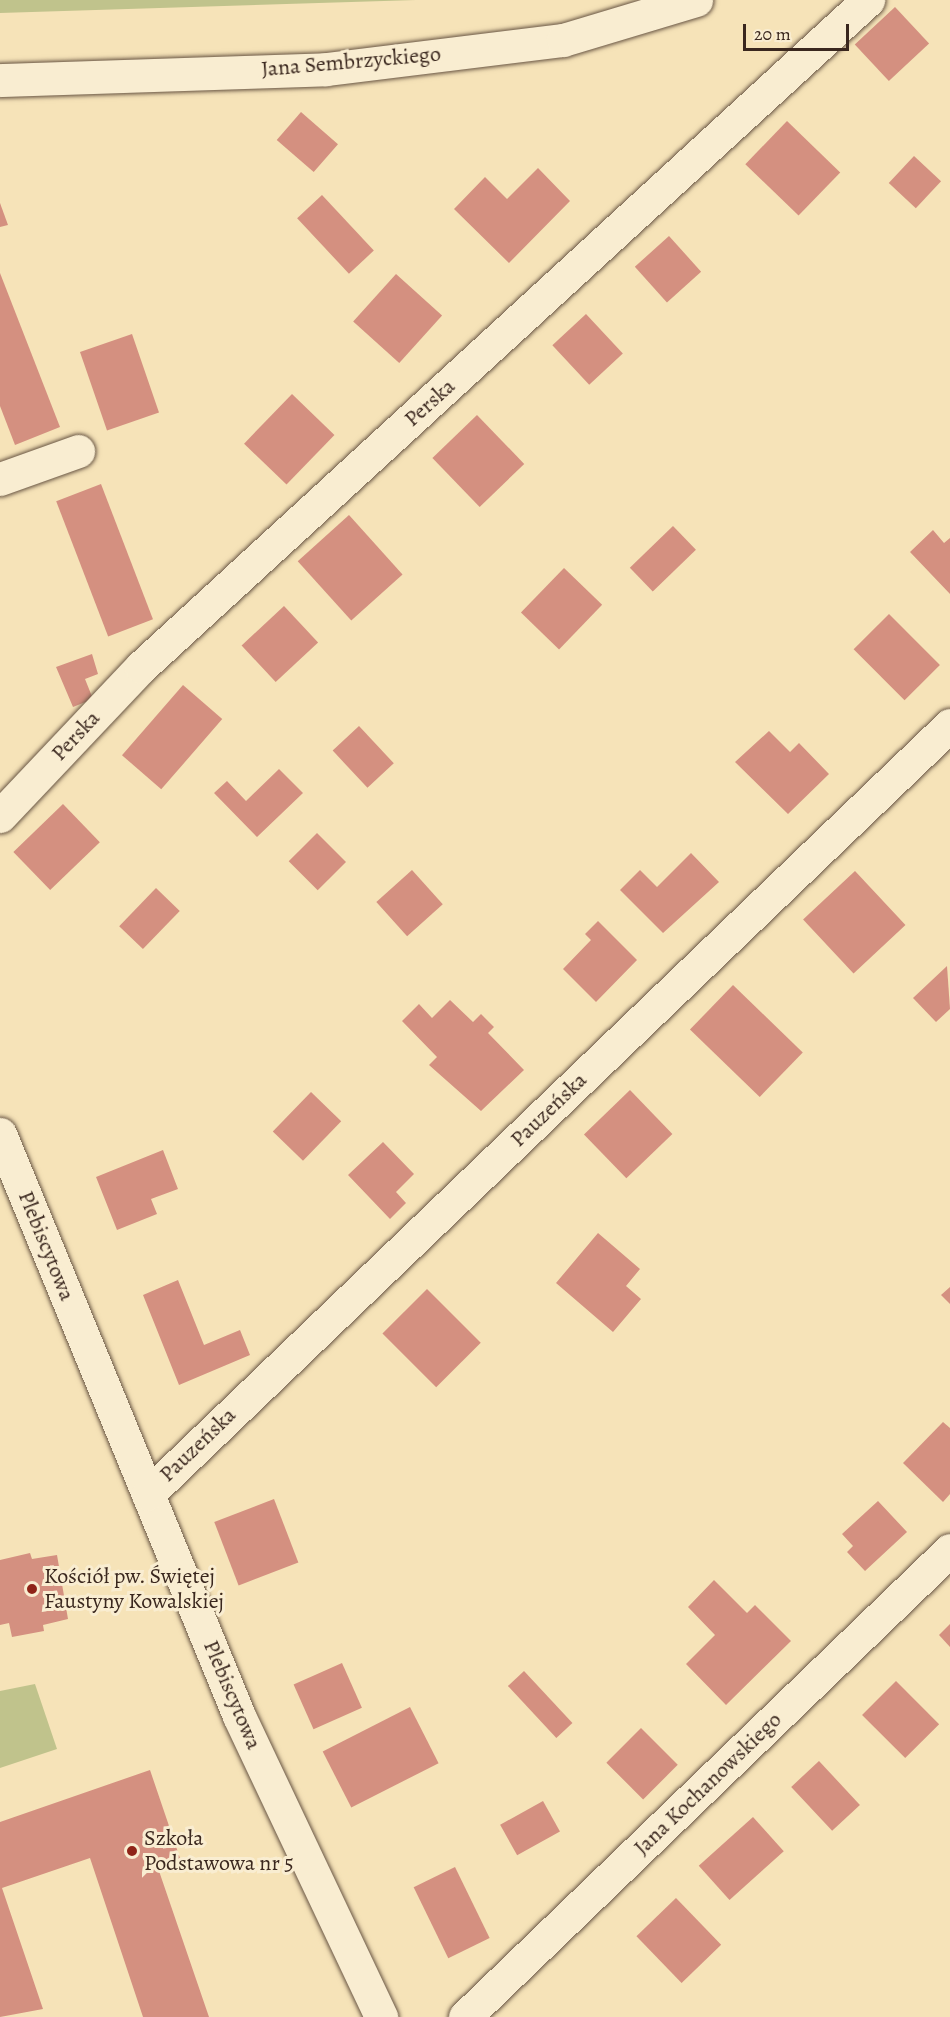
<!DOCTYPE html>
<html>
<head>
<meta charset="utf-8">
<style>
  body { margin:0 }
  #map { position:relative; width:950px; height:2017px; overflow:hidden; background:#f6e3b8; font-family:Alegreya,serif }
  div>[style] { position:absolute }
  .green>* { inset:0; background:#c0c38c }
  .building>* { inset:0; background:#d49080; transform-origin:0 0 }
  .roads { filter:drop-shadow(0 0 2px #695644) drop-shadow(0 0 2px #695644) }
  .minor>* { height:33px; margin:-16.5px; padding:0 16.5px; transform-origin:16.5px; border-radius:16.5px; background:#f9edd1 }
  .dots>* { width:16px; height:16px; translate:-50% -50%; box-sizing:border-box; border:3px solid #f9edd1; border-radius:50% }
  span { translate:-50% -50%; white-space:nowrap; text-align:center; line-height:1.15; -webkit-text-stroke:6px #f9edd1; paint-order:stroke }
  .street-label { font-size:22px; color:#3a271e }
  .poi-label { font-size:22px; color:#3a271e }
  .left { translate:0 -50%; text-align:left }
  .scale { position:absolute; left:743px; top:24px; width:106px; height:27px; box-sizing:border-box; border:3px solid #3a271e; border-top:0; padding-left:8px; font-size:18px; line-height:21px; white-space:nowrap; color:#3a271e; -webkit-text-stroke:4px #f9edd1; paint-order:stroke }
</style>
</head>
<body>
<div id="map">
  <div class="green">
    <i style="clip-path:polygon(0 0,416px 0,0 13px)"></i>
    <i style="clip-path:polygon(35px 1684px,57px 1749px,0 1768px,0 1691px)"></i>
  </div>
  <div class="building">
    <i style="left:895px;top:7px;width:50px;height:55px;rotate:47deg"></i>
    <i style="left:301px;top:112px;width:49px;height:37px;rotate:41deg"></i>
    <i style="left:787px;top:121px;width:74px;height:60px;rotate:44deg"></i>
    <i style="left:914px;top:156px;width:37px;height:37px;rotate:43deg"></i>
    <i style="clip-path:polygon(538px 168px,570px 201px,509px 263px,454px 209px,485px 177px,507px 199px)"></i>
    <i style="left:322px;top:195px;width:76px;height:34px;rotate:47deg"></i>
    <i style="clip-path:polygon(0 203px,8px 225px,0 227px)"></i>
    <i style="left:669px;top:236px;width:48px;height:46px;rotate:48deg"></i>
    <i style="clip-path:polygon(0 273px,60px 427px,15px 445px,0 406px)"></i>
    <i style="left:396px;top:274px;width:62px;height:64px;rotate:42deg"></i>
    <i style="left:586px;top:314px;width:54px;height:46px;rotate:47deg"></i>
    <i style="left:132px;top:334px;width:83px;height:55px;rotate:71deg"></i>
    <i style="left:292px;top:394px;width:59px;height:69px;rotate:44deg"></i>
    <i style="left:477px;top:415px;width:68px;height:62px;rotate:46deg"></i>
    <i style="left:101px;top:484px;width:145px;height:48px;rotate:69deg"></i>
    <i style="left:349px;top:515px;width:80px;height:69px;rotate:48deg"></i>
    <i style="left:673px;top:526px;width:33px;height:60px;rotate:46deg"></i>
    <i style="clip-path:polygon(933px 530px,944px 543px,950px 538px,950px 594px,910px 552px)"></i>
    <i style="left:564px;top:568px;width:53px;height:62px;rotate:44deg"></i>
    <i style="left:284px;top:606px;width:50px;height:58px;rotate:47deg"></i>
    <i style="left:889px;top:614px;width:72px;height:50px;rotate:45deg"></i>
    <i style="clip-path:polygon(92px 654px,98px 674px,85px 679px,93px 699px,73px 707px,56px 667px)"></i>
    <i style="left:183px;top:685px;width:52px;height:93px;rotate:41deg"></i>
    <i style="left:359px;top:726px;width:51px;height:36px;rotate:47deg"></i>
    <i style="clip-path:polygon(769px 731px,790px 752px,799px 743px,829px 774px,788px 814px,735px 762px)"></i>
    <i style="clip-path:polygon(279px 769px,303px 793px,257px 837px,214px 793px,227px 781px,246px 801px)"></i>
    <i style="left:63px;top:804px;width:53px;height:69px;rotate:46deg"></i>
    <i style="left:317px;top:833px;width:41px;height:40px;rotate:45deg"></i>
    <i style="clip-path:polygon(691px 853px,719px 882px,663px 933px,620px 890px,640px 870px,657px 887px)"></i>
    <i style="left:412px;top:870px;width:46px;height:48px;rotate:48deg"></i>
    <i style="left:855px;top:871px;width:74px;height:71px;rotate:47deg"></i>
    <i style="left:156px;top:888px;width:33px;height:53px;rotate:44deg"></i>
    <i style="clip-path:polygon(598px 921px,637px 960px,596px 1002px,563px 969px,591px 940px,585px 934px)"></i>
    <i style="clip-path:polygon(947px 966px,950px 1009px,936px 1022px,913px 998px)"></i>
    <i style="left:733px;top:985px;width:97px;height:62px;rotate:44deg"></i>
    <i style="clip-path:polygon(450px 1000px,473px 1022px,481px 1014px,494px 1027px,488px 1033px,524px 1070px,481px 1111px,429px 1065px,437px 1057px,402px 1021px,419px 1004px,432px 1018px)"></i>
    <i style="left:630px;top:1090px;width:61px;height:64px;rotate:46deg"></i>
    <i style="left:311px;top:1092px;width:42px;height:55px;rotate:44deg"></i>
    <i style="clip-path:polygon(383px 1142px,414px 1174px,396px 1192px,406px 1203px,390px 1219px,348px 1175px)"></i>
    <i style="clip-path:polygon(163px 1150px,178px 1189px,151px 1199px,157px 1214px,117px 1230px,96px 1177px)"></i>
    <i style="clip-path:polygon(598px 1233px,640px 1269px,626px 1286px,641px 1299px,613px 1332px,556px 1283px)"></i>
    <i style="clip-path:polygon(178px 1280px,204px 1345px,240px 1330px,250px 1355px,179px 1385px,143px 1295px)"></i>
    <i style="clip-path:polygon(950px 1287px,950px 1304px,941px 1295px)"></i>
    <i style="left:427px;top:1289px;width:76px;height:63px;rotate:45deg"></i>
    <i style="clip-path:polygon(943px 1422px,950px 1428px,950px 1494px,943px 1502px,903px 1463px)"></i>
    <i style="left:274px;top:1499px;width:68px;height:64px;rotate:69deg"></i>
    <i style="clip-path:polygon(878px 1501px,907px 1532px,865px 1571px,847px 1552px,853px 1546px,842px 1534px)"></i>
    <i style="clip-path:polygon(30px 1553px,32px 1559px,57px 1555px,68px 1619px,43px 1625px,44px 1631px,12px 1637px,9px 1623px,0 1625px,0 1560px)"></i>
    <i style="clip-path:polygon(714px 1580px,747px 1613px,755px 1605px,791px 1641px,726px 1705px,686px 1664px,715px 1635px,688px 1607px)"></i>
    <i style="clip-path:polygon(950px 1624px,950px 1647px,939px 1635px)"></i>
    <i style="left:342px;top:1663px;width:49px;height:53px;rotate:66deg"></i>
    <i style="left:524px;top:1671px;width:71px;height:22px;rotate:47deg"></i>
    <i style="left:896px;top:1681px;width:61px;height:48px;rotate:45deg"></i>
    <i style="left:410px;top:1707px;width:63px;height:98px;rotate:63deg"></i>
    <i style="left:641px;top:1728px;width:52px;height:49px;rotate:45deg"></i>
    <i style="left:819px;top:1761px;width:60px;height:38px;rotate:47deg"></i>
    <i style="clip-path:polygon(150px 1770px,182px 1864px,159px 1871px,209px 2017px,143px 2017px,90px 1858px,2px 1888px,43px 2009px,0 2017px,0 1822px)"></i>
    <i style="left:543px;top:1801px;width:35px;height:49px;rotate:61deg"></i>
    <i style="left:753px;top:1817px;width:46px;height:73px;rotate:48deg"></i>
    <i style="left:455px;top:1867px;width:79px;height:46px;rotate:64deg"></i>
    <i style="left:676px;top:1898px;width:65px;height:55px;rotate:46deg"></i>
  </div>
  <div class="roads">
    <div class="minor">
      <i style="left:0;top:80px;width:326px;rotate:-1.9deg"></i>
      <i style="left:326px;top:69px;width:239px;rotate:-7deg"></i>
      <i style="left:563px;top:40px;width:139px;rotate:-16.7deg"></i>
      <i style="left:0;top:479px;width:83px;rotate:-19.7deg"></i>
      <i style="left:0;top:816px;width:205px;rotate:-46.6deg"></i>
      <i style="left:141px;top:667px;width:987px;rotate:-42.54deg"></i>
      <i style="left:0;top:1134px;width:629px;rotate:67.67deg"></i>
      <i style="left:239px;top:1716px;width:333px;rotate:64.7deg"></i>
      <i style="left:148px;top:1494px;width:1111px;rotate:-43.8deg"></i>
      <i style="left:465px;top:2017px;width:673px;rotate:-43.92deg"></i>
    </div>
  </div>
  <div class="dots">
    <i style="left:32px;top:1589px;background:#8f2418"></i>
    <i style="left:132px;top:1851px;background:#8f2418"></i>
  </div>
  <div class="street-label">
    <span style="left:351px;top:62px;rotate:-5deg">Jana Sembrzyckiego</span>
    <span style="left:430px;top:403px;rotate:-42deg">Perska</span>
    <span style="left:76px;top:736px;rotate:-47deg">Perska</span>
    <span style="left:549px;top:1110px;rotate:-44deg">Pauzeńska</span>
    <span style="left:46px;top:1246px;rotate:68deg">Plebiscytowa</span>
    <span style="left:198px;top:1445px;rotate:-44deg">Pauzeńska</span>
    <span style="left:232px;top:1695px;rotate:67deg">Plebiscytowa</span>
    <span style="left:708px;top:1784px;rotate:-44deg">Jana Kochanowskiego</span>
  </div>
  <div class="poi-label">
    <span class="left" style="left:44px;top:1589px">Kościół pw. Świętej<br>Faustyny Kowalskiej</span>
    <span class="left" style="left:144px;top:1851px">Szkoła<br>Podstawowa nr 5</span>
  </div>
  <div class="scale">20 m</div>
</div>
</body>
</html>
